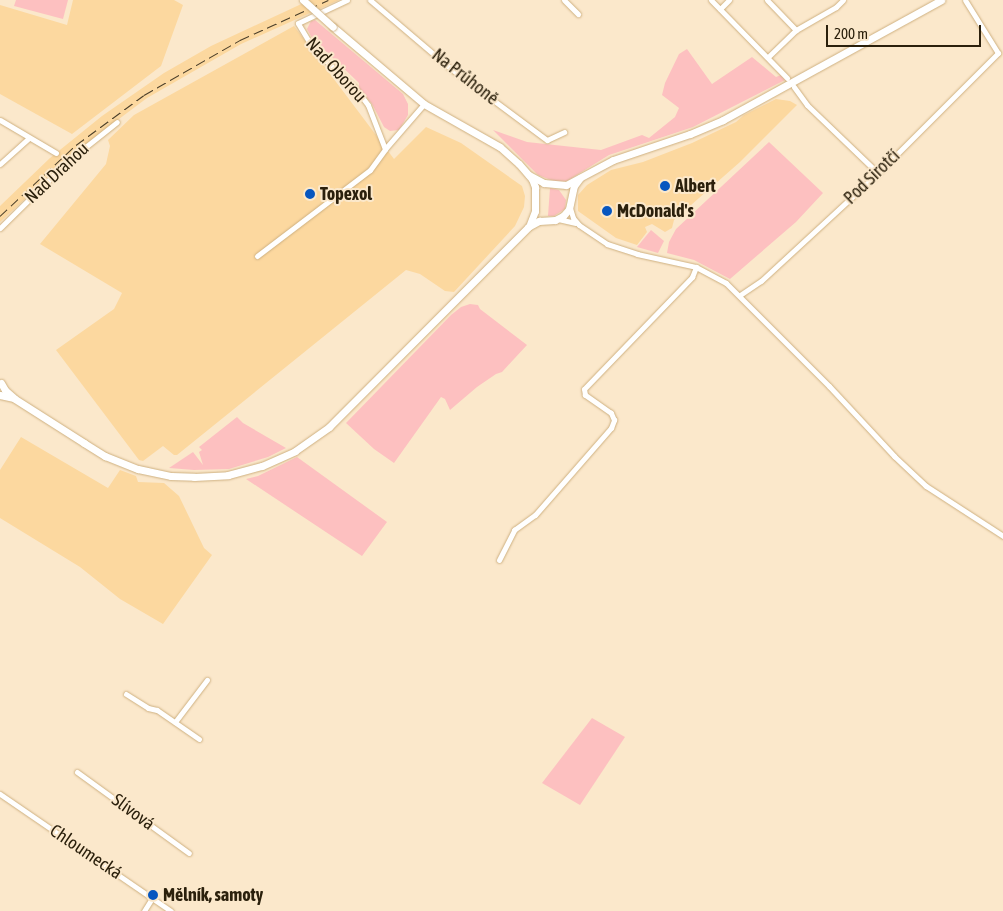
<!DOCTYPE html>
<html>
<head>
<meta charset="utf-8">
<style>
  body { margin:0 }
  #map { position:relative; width:1003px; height:911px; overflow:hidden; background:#fbe8cb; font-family:"Asap Condensed",sans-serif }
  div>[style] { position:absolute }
  .built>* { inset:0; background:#fcd89f }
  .green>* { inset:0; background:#fdc0c0 }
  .roads { filter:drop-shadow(0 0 1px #ceb080) drop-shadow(0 0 1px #ceb080) }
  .minor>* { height:5px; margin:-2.5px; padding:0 2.5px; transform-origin:2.5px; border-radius:2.5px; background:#fff }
  .major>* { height:7px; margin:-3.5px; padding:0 3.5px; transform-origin:3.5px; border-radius:3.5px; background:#fff }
  .rail>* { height:1px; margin-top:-0.5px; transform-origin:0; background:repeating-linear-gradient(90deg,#493d28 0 10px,transparent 0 15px) }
  .bridges { filter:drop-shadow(0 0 1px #ceb080) drop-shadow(0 0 1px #ceb080) }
  .major-bridge>* { height:7px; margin:-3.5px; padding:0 3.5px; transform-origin:3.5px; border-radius:3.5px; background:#fff }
  .dots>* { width:14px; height:14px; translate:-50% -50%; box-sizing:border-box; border:2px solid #fbe8cb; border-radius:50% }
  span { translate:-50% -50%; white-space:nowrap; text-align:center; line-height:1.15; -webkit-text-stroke:4px #fbe8cb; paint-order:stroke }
  .street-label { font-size:18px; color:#2b200c }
  .poi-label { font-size:18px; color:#2b200c; font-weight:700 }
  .left { translate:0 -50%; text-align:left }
  .scale { position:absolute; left:826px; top:25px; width:155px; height:22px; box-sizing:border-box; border:2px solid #2b200c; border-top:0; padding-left:6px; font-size:15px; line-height:18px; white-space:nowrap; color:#2b200c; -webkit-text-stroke:4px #fbe8cb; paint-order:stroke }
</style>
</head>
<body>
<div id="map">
  <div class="built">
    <i style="clip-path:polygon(73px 0,174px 0,183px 5px,161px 66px,72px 134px,0 94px,0 5px,67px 25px)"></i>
    <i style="clip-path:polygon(310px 0,339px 0,241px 44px,147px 98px,79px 149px,0 222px,0 206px,50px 158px,102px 116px,164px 73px,211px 46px)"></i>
    <i style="clip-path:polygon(294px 26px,394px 159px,426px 127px,461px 143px,522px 186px,525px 196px,524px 207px,515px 226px,454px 292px,445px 291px,420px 274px,406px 270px,177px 455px,174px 455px,163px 446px,143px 461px,139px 460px,56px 350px,114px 309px,122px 293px,40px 244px,106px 164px,110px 146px,108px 140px,134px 115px)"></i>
    <i style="clip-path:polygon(776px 99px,790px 101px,797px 105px,740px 162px,674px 220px,672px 228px,665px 232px,652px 224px,645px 227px,647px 232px,637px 245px,616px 238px,578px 211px,578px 195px,587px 185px,611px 170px,643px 162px,692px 143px,736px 122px,744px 115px)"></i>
    <i style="clip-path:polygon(21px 437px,108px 488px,120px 470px,136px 476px,138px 482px,164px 483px,179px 496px,204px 548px,212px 555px,163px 624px,120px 599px,80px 567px,0 518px,0 470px)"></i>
  </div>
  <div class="green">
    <i style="clip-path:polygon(16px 0,68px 0,63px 19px,14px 6px)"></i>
    <i style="clip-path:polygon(315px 20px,403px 94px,408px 104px,408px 115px,399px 130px,390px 131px,384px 127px,372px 104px,359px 88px,359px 83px,312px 38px,307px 29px,311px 21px)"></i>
    <i style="clip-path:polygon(687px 49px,712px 84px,752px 57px,776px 77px,781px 75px,785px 80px,693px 127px,609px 155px,567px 181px,556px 182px,538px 175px,493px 130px,527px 142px,601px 150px,642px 135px,649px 138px,675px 117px,679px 108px,662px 95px,665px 83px,679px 54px)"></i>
    <i style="clip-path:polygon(769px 142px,823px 193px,796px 222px,730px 279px,694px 260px,667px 253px,669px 242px,676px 229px)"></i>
    <i style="clip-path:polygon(550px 188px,559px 190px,566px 200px,565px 209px,554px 216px,548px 216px)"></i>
    <i style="clip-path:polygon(651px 230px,664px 241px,658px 253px,637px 247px)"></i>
    <i style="clip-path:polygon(470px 304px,478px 305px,480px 309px,527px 345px,502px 372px,496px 374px,477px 387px,450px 410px,445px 399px,441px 397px,394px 463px,374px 449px,346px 423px,451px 315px,461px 307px)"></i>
    <i style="clip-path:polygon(237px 417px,243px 423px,286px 448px,268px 457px,229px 469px,194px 470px,169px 468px,193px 452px,203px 465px,199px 452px,202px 450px,199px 447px)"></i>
    <i style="clip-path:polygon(297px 457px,387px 522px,362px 556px,246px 479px,258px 476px)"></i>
    <i style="clip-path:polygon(592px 718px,625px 737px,580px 805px,542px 783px)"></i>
  </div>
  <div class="roads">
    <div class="minor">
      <i style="left:370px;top:0;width:105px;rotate:40.4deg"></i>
      <i style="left:450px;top:68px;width:121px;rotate:36.6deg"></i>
      <i style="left:547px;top:140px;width:19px;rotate:-25deg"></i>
      <i style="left:564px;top:0;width:20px;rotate:45deg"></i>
      <i style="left:711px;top:0;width:109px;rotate:45.7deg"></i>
      <i style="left:767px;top:0;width:42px;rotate:46deg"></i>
      <i style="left:720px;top:9px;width:13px;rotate:-45deg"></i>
      <i style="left:768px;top:57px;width:39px;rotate:-44deg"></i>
      <i style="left:796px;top:30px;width:46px;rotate:-29.9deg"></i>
      <i style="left:836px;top:7px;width:10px;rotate:-45deg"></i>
      <i style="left:794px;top:87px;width:22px;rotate:54deg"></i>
      <i style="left:807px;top:105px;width:98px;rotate:43.8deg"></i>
      <i style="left:0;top:120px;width:65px;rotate:30.5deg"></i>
      <i style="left:385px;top:149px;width:60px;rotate:-49.1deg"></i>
      <i style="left:0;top:164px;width:39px;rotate:-42deg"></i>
      <i style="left:570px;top:208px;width:10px;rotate:73deg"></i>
      <i style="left:573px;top:218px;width:9px;rotate:49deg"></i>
      <i style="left:579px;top:225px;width:34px;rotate:34deg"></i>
      <i style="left:607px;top:244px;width:32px;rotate:18deg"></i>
      <i style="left:637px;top:254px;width:60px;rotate:12.4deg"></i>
      <i style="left:696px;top:267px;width:34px;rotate:28deg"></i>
      <i style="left:726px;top:283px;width:146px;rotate:45deg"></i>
      <i style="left:829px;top:386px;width:96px;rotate:47.1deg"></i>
      <i style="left:894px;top:456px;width:44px;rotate:43.2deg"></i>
      <i style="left:926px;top:486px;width:92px;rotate:33deg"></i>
      <i style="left:558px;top:219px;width:18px;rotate:13deg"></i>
      <i style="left:0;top:228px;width:97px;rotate:-44.6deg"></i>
      <i style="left:69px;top:160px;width:61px;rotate:-38.4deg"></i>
      <i style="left:257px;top:256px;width:142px;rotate:-37.3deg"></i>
      <i style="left:370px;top:170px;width:26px;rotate:-54deg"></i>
      <i style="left:385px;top:149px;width:47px;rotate:-111.1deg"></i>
      <i style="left:368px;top:105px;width:20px;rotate:-127deg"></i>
      <i style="left:356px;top:89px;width:57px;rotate:-137.1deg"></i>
      <i style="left:314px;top:50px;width:31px;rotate:-121deg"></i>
      <i style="left:298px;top:23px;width:54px;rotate:-25.1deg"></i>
      <i style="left:740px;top:295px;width:25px;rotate:-34deg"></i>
      <i style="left:761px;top:281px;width:159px;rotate:-42.7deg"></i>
      <i style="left:878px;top:173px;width:170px;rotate:-45deg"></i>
      <i style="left:998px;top:53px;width:62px;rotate:-121.9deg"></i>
      <i style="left:499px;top:560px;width:34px;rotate:-63deg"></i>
      <i style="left:514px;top:530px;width:26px;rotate:-36deg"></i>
      <i style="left:535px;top:515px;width:116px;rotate:-48.9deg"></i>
      <i style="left:611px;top:428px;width:9px;rotate:-69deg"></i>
      <i style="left:614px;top:420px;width:8px;rotate:-113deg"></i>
      <i style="left:611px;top:413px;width:32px;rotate:-145deg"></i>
      <i style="left:585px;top:395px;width:6px;rotate:-99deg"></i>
      <i style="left:584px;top:389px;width:156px;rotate:-46deg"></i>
      <i style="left:692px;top:277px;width:11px;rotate:-68deg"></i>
      <i style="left:126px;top:694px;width:26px;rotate:32deg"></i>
      <i style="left:148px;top:708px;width:9px;rotate:13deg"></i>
      <i style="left:157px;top:710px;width:51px;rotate:34.6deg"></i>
      <i style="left:175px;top:722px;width:53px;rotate:-52.7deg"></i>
      <i style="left:77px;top:772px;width:138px;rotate:35.9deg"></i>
      <i style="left:0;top:794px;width:207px;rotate:34.4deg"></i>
      <i style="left:144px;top:911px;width:15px;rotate:-58deg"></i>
    </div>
    <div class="major">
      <i style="left:333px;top:27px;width:119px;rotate:40.2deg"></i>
      <i style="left:424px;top:104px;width:87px;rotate:29.5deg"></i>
      <i style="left:500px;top:147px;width:25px;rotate:42deg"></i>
      <i style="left:519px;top:164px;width:20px;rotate:49deg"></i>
      <i style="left:532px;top:179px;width:9px;rotate:69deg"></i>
      <i style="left:535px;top:187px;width:24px;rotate:90deg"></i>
      <i style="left:535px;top:211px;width:14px;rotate:111deg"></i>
      <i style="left:529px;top:175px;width:17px;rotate:28deg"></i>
      <i style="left:544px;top:183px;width:22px;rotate:5deg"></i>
      <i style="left:566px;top:185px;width:53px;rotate:-28deg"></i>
      <i style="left:613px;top:160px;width:81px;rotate:-18.7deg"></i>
      <i style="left:690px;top:134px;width:36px;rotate:-23deg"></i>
      <i style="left:723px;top:120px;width:249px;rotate:-28.8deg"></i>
      <i style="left:1px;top:383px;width:8px;rotate:60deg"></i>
      <i style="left:5px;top:390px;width:13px;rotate:42deg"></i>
      <i style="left:15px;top:399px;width:82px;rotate:32.5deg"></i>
      <i style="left:84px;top:443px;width:25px;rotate:32deg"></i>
      <i style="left:105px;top:456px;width:35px;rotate:22deg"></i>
      <i style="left:138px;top:469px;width:34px;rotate:12deg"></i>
      <i style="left:171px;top:476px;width:23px;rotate:2deg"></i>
      <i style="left:194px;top:477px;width:34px;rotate:-3deg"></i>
      <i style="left:228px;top:475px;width:35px;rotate:-15deg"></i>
      <i style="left:262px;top:466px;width:36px;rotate:-24deg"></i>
      <i style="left:295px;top:451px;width:42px;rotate:-35.2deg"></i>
      <i style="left:329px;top:427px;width:282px;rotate:-45.1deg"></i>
      <i style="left:528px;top:227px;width:13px;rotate:-29deg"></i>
      <i style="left:539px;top:221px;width:16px;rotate:-4deg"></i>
      <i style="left:555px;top:220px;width:9px;rotate:-27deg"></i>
      <i style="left:563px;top:216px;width:9px;rotate:-49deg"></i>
      <i style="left:569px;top:209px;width:24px;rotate:-78deg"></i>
      <i style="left:574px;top:186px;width:10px;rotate:-53deg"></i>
      <i style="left:0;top:395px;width:13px;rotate:13deg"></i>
    </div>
  </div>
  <div class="rail">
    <i style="left:0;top:216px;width:104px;rotate:-43.1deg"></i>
    <i style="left:76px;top:145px;width:84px;rotate:-36.3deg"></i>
    <i style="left:144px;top:95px;width:111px;rotate:-29.8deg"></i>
    <i style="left:240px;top:40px;width:97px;rotate:-24.4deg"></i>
  </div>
  <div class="bridges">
    <div class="major-bridge">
      <i style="left:303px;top:0;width:40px;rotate:42deg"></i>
    </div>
  </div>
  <div class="dots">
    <i style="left:665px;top:186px;background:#0756bf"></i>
    <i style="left:310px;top:194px;background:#0756bf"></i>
    <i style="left:607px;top:211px;background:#0756bf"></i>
    <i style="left:153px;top:895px;background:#0756bf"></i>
  </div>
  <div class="street-label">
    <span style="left:336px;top:70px;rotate:48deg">Nad Oborou</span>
    <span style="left:465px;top:77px;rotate:38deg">Na Průhoně</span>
    <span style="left:57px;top:173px;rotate:-43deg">Nad Drahou</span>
    <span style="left:872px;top:177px;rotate:-44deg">Pod Sirotčí</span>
    <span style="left:133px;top:812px;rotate:36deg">Slívová</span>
    <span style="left:86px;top:852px;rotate:34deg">Chloumecká</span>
  </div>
  <div class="poi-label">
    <span class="left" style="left:675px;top:186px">Albert</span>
    <span class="left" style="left:320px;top:194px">Topexol</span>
    <span class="left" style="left:617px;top:211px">McDonald's</span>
    <span class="left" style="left:163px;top:895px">Mělník, samoty</span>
  </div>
  <div class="scale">200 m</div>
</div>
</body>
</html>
